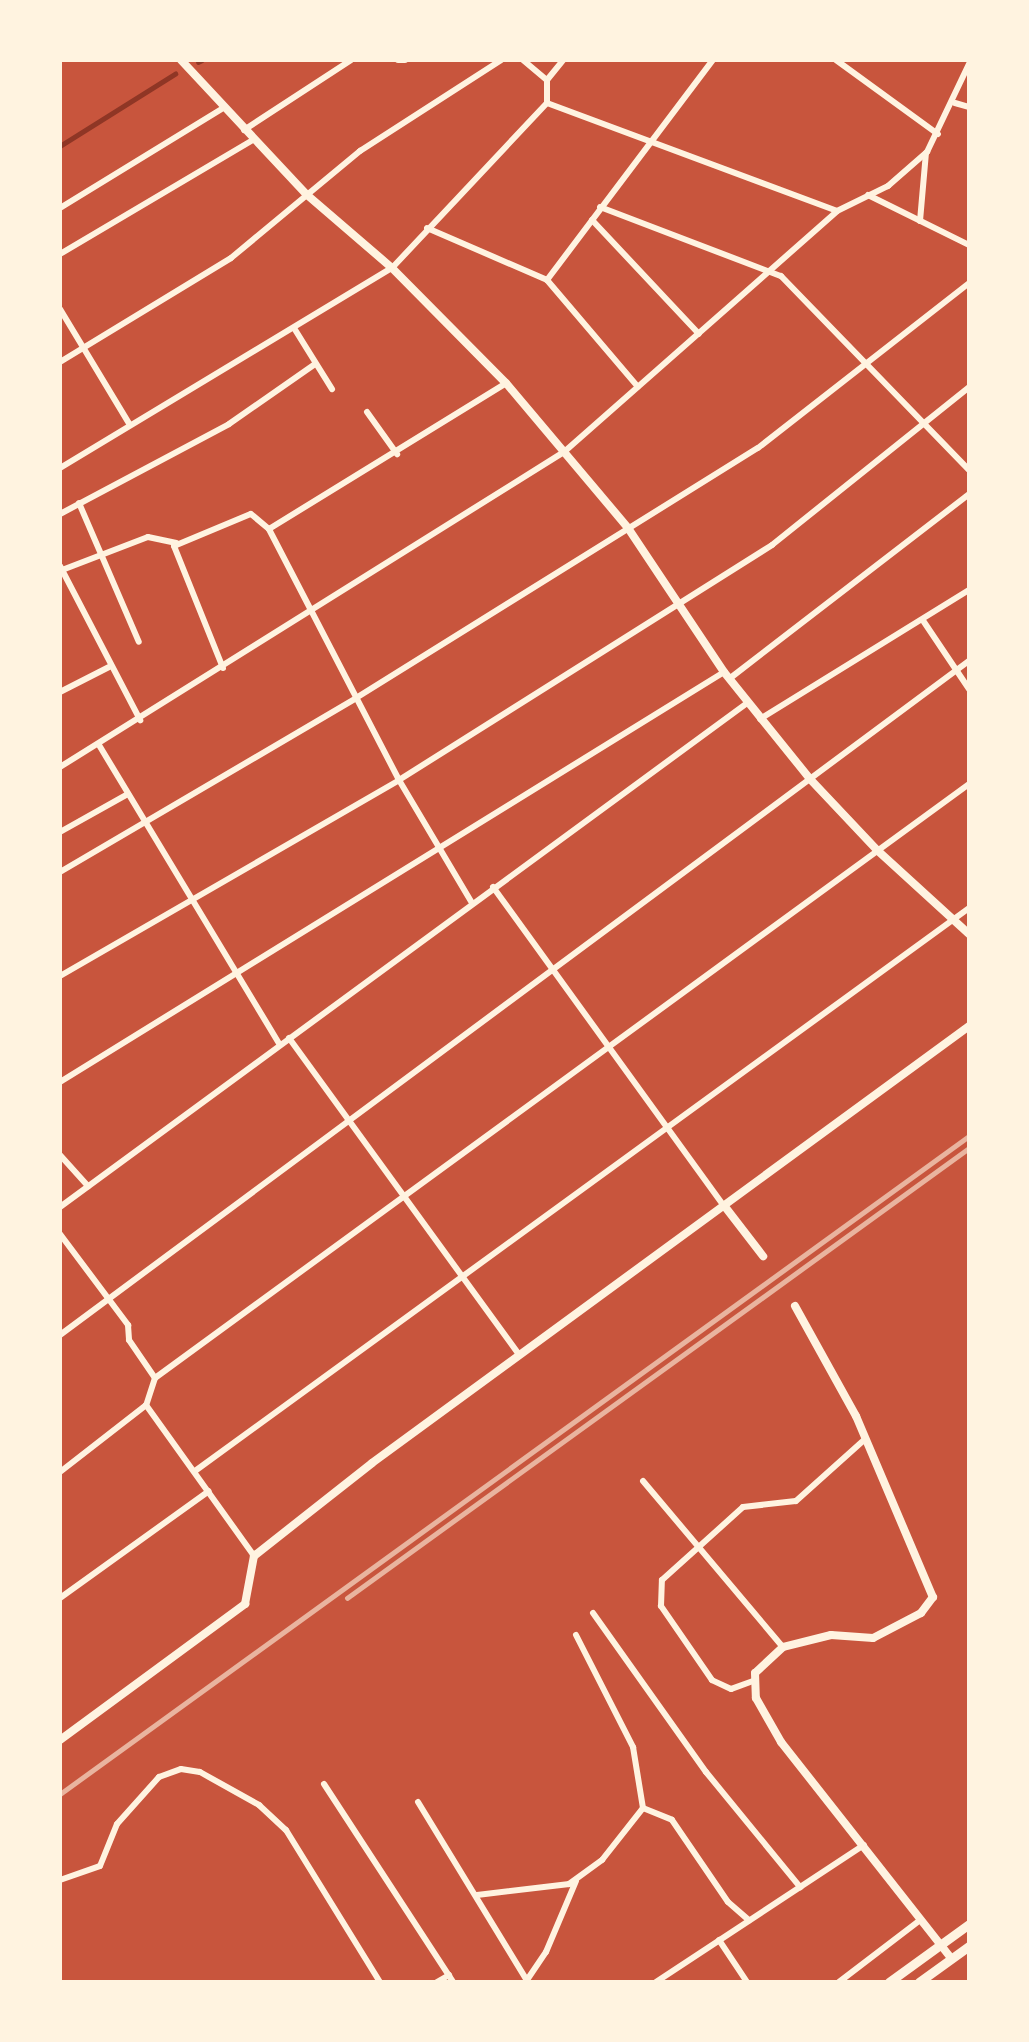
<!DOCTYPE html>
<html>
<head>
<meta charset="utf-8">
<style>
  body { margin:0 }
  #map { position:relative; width:1029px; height:2042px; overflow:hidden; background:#c8553d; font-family:"Libre Baskerville",serif }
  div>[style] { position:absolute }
  .stream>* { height:4.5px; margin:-2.25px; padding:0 2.25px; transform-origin:2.25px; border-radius:2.25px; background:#8f3625 }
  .minor>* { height:6px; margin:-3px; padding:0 3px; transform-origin:3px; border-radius:3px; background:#fff3e0 }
  .tertiary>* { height:8px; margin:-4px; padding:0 4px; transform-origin:4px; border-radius:4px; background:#fff3e0 }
  .primary>* { height:9px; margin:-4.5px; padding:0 4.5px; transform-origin:4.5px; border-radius:4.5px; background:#fff3e0 }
  .rail>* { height:4.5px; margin:-2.25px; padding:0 2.25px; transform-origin:2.25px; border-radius:2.25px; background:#e9b49f }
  span { translate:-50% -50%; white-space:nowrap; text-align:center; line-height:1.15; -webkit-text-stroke:4.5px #fff3e0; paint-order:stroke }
  .frame { position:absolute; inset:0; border:62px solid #fff3e0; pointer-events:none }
</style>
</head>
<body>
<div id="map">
  <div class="stream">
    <i style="left:198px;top:62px;width:4px;rotate:-27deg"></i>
    <i style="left:60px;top:146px;width:136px;rotate:-32.1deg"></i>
  </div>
  <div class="minor">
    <i style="left:398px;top:60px;width:7px"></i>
    <i style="left:523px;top:60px;width:31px;rotate:40deg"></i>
    <i style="left:836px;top:60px;width:126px;rotate:36deg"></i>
    <i style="left:547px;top:103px;width:23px;rotate:-90deg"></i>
    <i style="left:547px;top:80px;width:26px;rotate:-51deg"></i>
    <i style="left:955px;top:103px;width:15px;rotate:16deg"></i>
    <i style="left:244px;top:130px;width:128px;rotate:-33.2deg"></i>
    <i style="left:868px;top:195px;width:113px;rotate:26.3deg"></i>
    <i style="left:600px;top:207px;width:194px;rotate:20.9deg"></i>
    <i style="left:781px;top:276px;width:270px;rotate:45.9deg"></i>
    <i style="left:60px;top:208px;width:191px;rotate:-31.5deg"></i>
    <i style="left:592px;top:220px;width:156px;rotate:46.8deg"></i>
    <i style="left:920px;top:221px;width:68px;rotate:-85deg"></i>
    <i style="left:427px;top:228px;width:131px;rotate:23.4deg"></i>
    <i style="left:547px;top:280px;width:140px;rotate:49.6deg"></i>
    <i style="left:60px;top:254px;width:224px;rotate:-30.6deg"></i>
    <i style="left:547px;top:280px;width:276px;rotate:-53deg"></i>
    <i style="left:60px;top:309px;width:135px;rotate:58.9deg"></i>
    <i style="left:294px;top:328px;width:72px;rotate:58.1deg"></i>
    <i style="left:60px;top:362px;width:200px;rotate:-31.3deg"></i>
    <i style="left:231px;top:258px;width:168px;rotate:-39.7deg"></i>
    <i style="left:360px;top:151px;width:168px;rotate:-32.8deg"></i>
    <i style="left:367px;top:412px;width:52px;rotate:54.5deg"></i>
    <i style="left:60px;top:468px;width:388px;rotate:-31.1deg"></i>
    <i style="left:392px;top:268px;width:226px;rotate:-46.8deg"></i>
    <i style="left:547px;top:103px;width:309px;rotate:20.4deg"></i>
    <i style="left:79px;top:503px;width:151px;rotate:66.7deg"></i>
    <i style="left:60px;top:514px;width:191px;rotate:-28deg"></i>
    <i style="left:229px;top:424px;width:105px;rotate:-34.9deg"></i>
    <i style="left:60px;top:566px;width:174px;rotate:62.5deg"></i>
    <i style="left:62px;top:570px;width:92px;rotate:-21deg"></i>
    <i style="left:148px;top:537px;width:29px;rotate:12deg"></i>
    <i style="left:924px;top:622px;width:81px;rotate:56.1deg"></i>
    <i style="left:223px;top:668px;width:131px;rotate:-111.9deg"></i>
    <i style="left:174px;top:546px;width:83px;rotate:-22.6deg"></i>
    <i style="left:251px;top:514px;width:23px;rotate:40deg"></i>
    <i style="left:729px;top:679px;width:303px;rotate:-37.6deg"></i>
    <i style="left:60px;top:692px;width:55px;rotate:-27deg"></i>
    <i style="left:760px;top:719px;width:246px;rotate:-31.7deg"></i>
    <i style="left:99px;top:745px;width:350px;rotate:58.9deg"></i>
    <i style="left:60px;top:767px;width:594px;rotate:-32.01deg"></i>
    <i style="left:564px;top:452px;width:364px;rotate:-41.4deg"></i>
    <i style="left:837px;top:211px;width:57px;rotate:-26.1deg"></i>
    <i style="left:888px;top:186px;width:52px;rotate:-41.1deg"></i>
    <i style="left:927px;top:152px;width:98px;rotate:-64.5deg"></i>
    <i style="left:60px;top:832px;width:78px;rotate:-29.2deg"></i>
    <i style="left:60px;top:872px;width:343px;rotate:-30.4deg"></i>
    <i style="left:356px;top:698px;width:473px;rotate:-31.9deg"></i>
    <i style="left:758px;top:448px;width:268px;rotate:-38deg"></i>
    <i style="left:493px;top:887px;width:395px;rotate:54.1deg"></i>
    <i style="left:472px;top:903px;width:143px;rotate:-120.7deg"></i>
    <i style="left:399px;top:780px;width:283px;rotate:-117.4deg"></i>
    <i style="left:269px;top:529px;width:278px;rotate:-31.6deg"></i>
    <i style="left:60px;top:976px;width:392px;rotate:-30deg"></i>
    <i style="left:399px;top:780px;width:441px;rotate:-32.2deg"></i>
    <i style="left:772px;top:545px;width:253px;rotate:-38.7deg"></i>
    <i style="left:289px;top:1038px;width:392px;rotate:54deg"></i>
    <i style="left:60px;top:1082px;width:780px;rotate:-31.69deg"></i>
    <i style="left:60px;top:1155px;width:42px;rotate:47.9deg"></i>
    <i style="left:60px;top:1207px;width:852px;rotate:-36.26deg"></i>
    <i style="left:60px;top:1234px;width:114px;rotate:53.2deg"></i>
    <i style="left:128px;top:1325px;width:15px;rotate:86deg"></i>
    <i style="left:129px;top:1340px;width:46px;rotate:55.6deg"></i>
    <i style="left:155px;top:1378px;width:28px;rotate:108deg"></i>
    <i style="left:146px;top:1405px;width:186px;rotate:54.4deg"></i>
    <i style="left:60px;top:1335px;width:1132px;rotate:-36.56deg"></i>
    <i style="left:155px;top:1378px;width:1008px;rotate:-36.12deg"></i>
    <i style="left:195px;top:1471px;width:957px;rotate:-36.03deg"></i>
    <i style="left:60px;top:1472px;width:109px;rotate:-37.9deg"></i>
    <i style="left:643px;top:1481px;width:217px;rotate:49.9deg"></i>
    <i style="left:60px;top:1598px;width:183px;rotate:-35.7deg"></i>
    <i style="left:593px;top:1613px;width:195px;rotate:54.6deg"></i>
    <i style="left:706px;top:1772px;width:149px;rotate:50.7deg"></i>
    <i style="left:576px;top:1635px;width:126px;rotate:63deg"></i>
    <i style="left:633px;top:1747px;width:62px;rotate:80.7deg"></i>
    <i style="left:753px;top:1681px;width:23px;rotate:160deg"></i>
    <i style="left:731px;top:1689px;width:21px;rotate:-155deg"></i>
    <i style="left:712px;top:1680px;width:90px;rotate:-124.6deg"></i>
    <i style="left:661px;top:1606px;width:26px;rotate:-88deg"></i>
    <i style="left:662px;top:1580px;width:109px;rotate:-42deg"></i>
    <i style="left:743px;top:1507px;width:53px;rotate:-6.5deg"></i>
    <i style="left:796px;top:1501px;width:91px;rotate:-41.9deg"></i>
    <i style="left:324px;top:1784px;width:236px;rotate:56.9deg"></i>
    <i style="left:418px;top:1802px;width:211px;rotate:58.6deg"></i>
    <i style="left:60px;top:1880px;width:42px;rotate:-19.3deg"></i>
    <i style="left:100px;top:1866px;width:45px;rotate:-68deg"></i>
    <i style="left:117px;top:1824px;width:63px;rotate:-48.2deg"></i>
    <i style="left:159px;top:1777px;width:23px;rotate:-20deg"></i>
    <i style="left:181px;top:1769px;width:19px;rotate:9deg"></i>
    <i style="left:200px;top:1772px;width:68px;rotate:29.2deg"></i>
    <i style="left:259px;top:1805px;width:37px;rotate:43deg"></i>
    <i style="left:286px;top:1830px;width:179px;rotate:58.3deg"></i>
    <i style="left:477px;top:1895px;width:93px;rotate:-6.8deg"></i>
    <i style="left:569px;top:1884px;width:41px;rotate:-36deg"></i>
    <i style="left:602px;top:1860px;width:66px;rotate:-51.7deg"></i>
    <i style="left:643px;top:1808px;width:31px;rotate:22deg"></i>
    <i style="left:672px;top:1820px;width:99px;rotate:55.7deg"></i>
    <i style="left:728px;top:1902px;width:28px;rotate:41deg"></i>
    <i style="left:719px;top:1940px;width:50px;rotate:56.3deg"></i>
    <i style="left:527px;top:1980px;width:34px;rotate:-56deg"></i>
    <i style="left:546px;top:1952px;width:77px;rotate:-67.1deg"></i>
    <i style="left:437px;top:1982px;width:14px;rotate:-30deg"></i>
    <i style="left:656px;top:1982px;width:249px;rotate:-33.4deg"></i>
    <i style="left:839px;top:1982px;width:102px;rotate:-37.4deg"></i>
  </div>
  <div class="tertiary">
    <i style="left:181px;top:60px;width:183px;rotate:47deg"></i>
    <i style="left:306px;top:194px;width:113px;rotate:40.7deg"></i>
    <i style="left:392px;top:268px;width:162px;rotate:45.3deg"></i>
    <i style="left:506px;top:383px;width:189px;rotate:49.9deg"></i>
    <i style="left:628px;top:528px;width:173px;rotate:56.3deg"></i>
    <i style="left:724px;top:672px;width:137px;rotate:51.2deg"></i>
    <i style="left:810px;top:779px;width:98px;rotate:46.7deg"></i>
    <i style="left:877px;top:850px;width:125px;rotate:42.4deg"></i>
    <i style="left:726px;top:1208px;width:61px;rotate:52.4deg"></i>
    <i style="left:795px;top:1306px;width:126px;rotate:61deg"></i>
    <i style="left:856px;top:1416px;width:197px;rotate:67deg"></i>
    <i style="left:933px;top:1597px;width:20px;rotate:127deg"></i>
    <i style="left:921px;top:1613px;width:54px;rotate:152.5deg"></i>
    <i style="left:873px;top:1638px;width:42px;rotate:-175.9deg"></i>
    <i style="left:831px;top:1635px;width:49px;rotate:166deg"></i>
    <i style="left:783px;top:1647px;width:38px;rotate:137deg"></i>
    <i style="left:755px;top:1673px;width:25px;rotate:88deg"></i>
    <i style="left:756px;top:1698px;width:51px;rotate:60.4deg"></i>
    <i style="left:781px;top:1742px;width:275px;rotate:51.8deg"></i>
    <i style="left:60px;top:1740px;width:230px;rotate:-36.3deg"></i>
    <i style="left:245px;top:1604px;width:49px;rotate:-79.4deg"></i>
    <i style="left:254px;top:1556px;width:150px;rotate:-38.2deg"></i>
    <i style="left:372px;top:1463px;width:740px;rotate:-36.2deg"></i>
  </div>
  <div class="primary">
    <i style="left:889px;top:1982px;width:99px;rotate:-35.9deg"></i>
    <i style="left:919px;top:1982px;width:62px;rotate:-35.8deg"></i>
  </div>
  <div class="rail">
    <i style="left:347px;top:1598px;width:768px;rotate:-35.88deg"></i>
    <i style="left:60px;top:1794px;width:1122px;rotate:-35.9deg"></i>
  </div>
  <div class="frame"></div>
</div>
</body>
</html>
